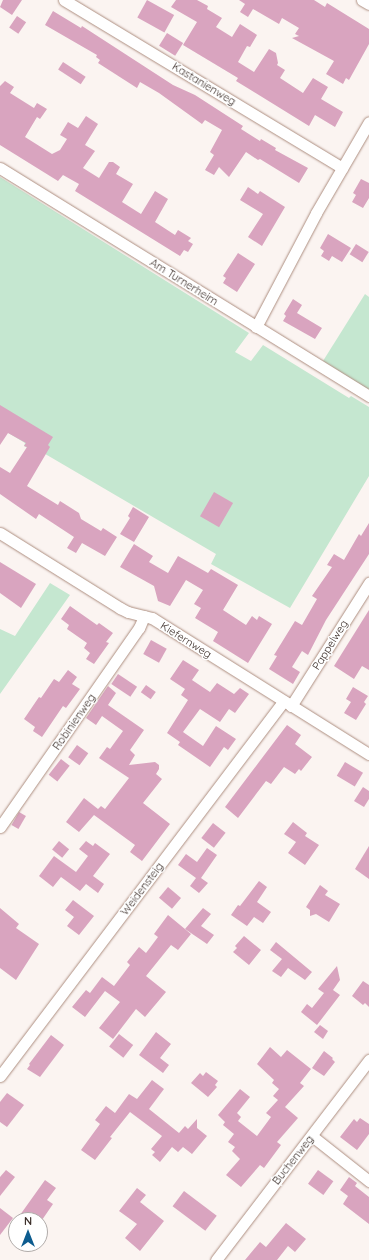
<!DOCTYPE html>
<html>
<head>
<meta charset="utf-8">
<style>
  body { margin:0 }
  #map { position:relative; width:369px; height:1260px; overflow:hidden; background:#fbf4f1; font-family:Quicksand,sans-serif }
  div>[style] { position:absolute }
  .green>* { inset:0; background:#c5e7d0 }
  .building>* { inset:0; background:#d9a4bf; transform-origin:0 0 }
  .roads { filter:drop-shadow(0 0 1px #ad8e80) drop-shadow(0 0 1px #ad8e80) }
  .minor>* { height:11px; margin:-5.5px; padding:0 5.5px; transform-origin:5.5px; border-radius:5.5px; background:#fff }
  span { translate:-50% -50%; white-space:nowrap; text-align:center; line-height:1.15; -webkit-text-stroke:3px #fff; paint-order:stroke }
  .street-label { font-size:11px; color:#3d302b }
  .north { position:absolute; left:8px; top:1212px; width:40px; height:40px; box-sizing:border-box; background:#fff; border:1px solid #b1acaa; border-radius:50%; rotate:0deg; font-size:11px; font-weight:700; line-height:16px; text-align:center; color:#3d302b }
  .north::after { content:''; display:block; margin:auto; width:14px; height:18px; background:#0d5c8f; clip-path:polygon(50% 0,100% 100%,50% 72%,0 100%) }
</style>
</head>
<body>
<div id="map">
  <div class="green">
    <i style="clip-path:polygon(0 177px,249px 333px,235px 352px,251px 361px,263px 345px,349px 398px,351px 396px,369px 407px,369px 476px,290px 608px,211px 564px,216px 554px,35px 448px,33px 451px,24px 446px,25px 443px,0 428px)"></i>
    <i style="clip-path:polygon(365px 294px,369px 297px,369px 390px,323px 361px)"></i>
    <i style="clip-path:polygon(50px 583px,70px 595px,0 694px,0 629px,15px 636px)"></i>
  </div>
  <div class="building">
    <i style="clip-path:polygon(3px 0,22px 0,12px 15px,0 7px)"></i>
    <i style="left:147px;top:0;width:31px;height:20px;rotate:29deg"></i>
    <i style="clip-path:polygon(176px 0,197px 0,208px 6px,207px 9px,222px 18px,216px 27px,232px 37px,240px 24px,257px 35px,250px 47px,247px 46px,238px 62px,254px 72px,269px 49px,276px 53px,278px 63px,277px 65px,285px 70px,280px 78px,303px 93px,313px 78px,328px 87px,321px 99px,343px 112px,335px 127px,315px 115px,309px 126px,236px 81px,238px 78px,183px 45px,197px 22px,171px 7px)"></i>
    <i style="clip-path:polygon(239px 0,314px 0,325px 7px,327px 3px,369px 29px,369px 44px,349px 80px,346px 78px,343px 84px,326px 74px,334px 61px,292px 38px,299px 36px,295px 34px,299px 28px,282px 18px,279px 24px,253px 9px,248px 17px,240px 12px,245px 4px)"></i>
    <i style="clip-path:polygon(53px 11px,81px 28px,82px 26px,173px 85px,195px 95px,243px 126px,241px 129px,260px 141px,261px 139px,276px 148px,275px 150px,308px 168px,299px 183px,260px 159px,258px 160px,246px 152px,229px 177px,219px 167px,214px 175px,205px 170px,214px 155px,210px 152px,222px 130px,205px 120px,202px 124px,159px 93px,140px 82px,137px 88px,98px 63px,100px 60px,96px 57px,97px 55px,45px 25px)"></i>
    <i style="left:17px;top:16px;width:11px;height:14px;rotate:34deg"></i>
    <i style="left:167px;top:33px;width:19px;height:15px;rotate:32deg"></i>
    <i style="left:63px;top:62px;width:27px;height:9px;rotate:33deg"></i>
    <i style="clip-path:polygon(5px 81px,14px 87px,10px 93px,34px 108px,37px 103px,47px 109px,40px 119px,37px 117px,25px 137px,52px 154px,60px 150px,67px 139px,60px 135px,68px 122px,78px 128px,86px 116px,98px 124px,85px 145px,95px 151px,83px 168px,99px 178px,109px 162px,113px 162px,120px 167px,116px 174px,133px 184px,122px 202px,141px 214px,155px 191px,168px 199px,155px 222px,175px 235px,178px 230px,191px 238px,188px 241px,193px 244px,188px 252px,184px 250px,180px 256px,75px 191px,79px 184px,63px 175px,58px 181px,0 145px,0 86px)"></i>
    <i style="clip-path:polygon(361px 179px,369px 183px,369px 198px,363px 208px,352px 202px,356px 195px,353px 193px)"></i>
    <i style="clip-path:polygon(248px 187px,258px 194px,260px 191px,285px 207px,262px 246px,248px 237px,263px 214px,240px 200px)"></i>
    <i style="clip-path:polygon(328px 234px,351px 248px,342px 262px,332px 256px,329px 261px,321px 256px,324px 251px,320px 248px)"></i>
    <i style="left:356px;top:244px;width:15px;height:12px;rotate:32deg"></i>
    <i style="clip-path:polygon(238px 253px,255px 264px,237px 292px,223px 283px,226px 278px,223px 276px)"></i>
    <i style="clip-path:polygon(293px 299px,302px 305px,297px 313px,322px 328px,315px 339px,283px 321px,286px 316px,284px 314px)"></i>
    <i style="clip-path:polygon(0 405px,53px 437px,48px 445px,50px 447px,27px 486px,58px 505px,60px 501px,79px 513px,81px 519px,101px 531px,103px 528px,117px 537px,105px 556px,82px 543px,76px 553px,67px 548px,74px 537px,39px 514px,36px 519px,0 494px,0 467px,10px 473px,27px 447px,24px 446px,26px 443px,8px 433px,0 445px)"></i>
    <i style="left:214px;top:492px;width:22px;height:28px;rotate:30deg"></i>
    <i style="clip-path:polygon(133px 507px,149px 517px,134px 542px,120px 534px,130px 518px,128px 516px)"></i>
    <i style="clip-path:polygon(369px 523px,369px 554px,326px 620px,308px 655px,302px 651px,292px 667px,300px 672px,293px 684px,269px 669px,277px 656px,274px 655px,295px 621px,302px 625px,317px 599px,312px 596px,332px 567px,327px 565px,334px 554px,344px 560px,359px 534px,361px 536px)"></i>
    <i style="clip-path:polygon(134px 544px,153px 556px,149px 562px,168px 573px,178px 556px,208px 573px,211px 569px,238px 585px,223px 610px,246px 625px,252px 616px,257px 620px,259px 616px,272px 624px,248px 663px,213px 641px,218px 632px,195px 618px,201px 608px,194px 604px,203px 590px,186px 580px,170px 606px,158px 601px,154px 586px,120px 567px)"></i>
    <i style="clip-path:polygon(0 562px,36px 584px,21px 608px,0 593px)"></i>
    <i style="clip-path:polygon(70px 606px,97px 625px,99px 623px,113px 633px,106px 642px,109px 643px,94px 664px,86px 659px,90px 653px,84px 648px,87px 643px,67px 629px,69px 625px,61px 619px)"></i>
    <i style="clip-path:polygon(369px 610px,369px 670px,362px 666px,354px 679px,334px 666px)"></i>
    <i style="left:151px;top:640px;width:18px;height:16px;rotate:29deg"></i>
    <i style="clip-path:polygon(183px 660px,199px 670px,192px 680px,210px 692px,217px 683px,234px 694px,240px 688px,249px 694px,235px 713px,229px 709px,220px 722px,200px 709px,183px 732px,203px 746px,216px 726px,236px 739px,228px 750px,224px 747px,210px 767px,178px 745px,180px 742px,167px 733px,188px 700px,181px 695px,185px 689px,170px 679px)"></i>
    <i style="clip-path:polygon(68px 670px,77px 677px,72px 684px,80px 689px,66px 708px,63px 706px,42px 737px,33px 731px,35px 727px,24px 719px,39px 697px,41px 698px,54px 679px,59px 682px)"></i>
    <i style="left:118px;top:674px;width:23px;height:12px;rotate:34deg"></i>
    <i style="left:146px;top:685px;width:12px;height:9px;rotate:35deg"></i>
    <i style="clip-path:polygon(108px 686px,116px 693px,108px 705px,144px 730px,130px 750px,135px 755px,129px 765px,155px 762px,159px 765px,159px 769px,156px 774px,162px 779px,143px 803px,170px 824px,142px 861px,130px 852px,135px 845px,94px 815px,79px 832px,66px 822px,84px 798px,98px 809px,101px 806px,105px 809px,129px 778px,99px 758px,107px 747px,110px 749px,123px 731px,102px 716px,96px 725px,86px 718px)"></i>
    <i style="clip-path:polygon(353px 687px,368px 696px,364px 702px,366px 704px,356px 720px,344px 713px,351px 702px,346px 699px)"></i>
    <i style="clip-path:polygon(287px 725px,301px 735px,295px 744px,312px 757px,301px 771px,299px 769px,295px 774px,284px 767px,271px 784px,266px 781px,238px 818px,225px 807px)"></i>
    <i style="left:77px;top:745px;width:14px;height:15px;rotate:36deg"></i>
    <i style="left:61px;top:759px;width:11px;height:20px;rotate:38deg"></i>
    <i style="left:345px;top:762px;width:21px;height:16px;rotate:31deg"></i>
    <i style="clip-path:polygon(363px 787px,369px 791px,369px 799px,364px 807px,354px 801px)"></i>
    <i style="left:19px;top:812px;width:8px;height:15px;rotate:30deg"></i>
    <i style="clip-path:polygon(293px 822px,307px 833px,305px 836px,319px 845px,305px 865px,288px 853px,296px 842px,284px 834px)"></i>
    <i style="left:213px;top:823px;width:16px;height:19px;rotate:38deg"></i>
    <i style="left:59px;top:841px;width:13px;height:11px;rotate:39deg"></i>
    <i style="clip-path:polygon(86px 841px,93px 846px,95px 843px,110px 854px,93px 876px,104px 884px,98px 893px,86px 884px,80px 891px,61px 877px,53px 887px,39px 876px,54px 856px,76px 872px,88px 856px,79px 849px)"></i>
    <i style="clip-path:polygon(369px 846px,369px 879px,355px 869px)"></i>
    <i style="clip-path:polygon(207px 848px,217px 855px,201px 878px,208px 883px,199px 893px,190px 886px,196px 878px,178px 865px,186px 854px,197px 862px)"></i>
    <i style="clip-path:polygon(259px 881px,267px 887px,257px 902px,271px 912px,263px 923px,254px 917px,247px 926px,231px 915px,238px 905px,240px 906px)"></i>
    <i style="clip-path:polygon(320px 885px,328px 891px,325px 895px,340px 904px,329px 922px,316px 914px,310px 916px,310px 910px,306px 907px)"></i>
    <i style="left:168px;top:887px;width:17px;height:14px;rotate:40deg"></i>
    <i style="clip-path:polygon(73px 900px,94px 916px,79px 935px,67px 926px,74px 917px,65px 910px)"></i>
    <i style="clip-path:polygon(0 908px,19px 924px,16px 928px,39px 944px,16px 980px,0 968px)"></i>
    <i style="clip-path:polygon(203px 908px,211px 914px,201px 926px,214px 935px,207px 944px,185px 929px)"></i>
    <i style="clip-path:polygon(168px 915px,191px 934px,178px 950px,171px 945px,146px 976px,166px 992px,145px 1017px,136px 1009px,113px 1039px,99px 1028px,120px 1002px,105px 991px,85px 1017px,72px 1007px,86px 990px,90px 993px,102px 977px,114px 986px,130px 965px,127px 962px,139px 947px,146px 953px,158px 937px,154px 934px)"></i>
    <i style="clip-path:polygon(244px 936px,261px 950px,249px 965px,233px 952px,237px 948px,235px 946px)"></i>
    <i style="clip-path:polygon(276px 942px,312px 972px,305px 980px,288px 968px,281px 977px,272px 971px,282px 959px,270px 950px)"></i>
    <i style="clip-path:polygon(337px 966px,340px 980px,333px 990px,340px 995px,317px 1025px,301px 1012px,307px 1004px,312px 1008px,324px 993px,318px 989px)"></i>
    <i style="clip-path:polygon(363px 981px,369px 985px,369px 1007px,365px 1003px,363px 1005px,352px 996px)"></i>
    <i style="clip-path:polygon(320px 1025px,328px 1031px,323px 1039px,314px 1032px)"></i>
    <i style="clip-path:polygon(156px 1032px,171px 1044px,160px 1058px,169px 1065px,163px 1073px,139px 1055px)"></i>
    <i style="left:119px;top:1034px;width:18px;height:16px;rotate:38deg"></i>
    <i style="clip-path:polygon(51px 1035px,64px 1045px,40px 1077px,27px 1069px,30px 1065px,29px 1064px)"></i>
    <i style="clip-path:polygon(270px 1047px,281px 1057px,287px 1050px,311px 1069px,300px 1083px,304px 1086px,285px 1107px,298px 1118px,277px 1142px,281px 1145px,264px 1168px,260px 1165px,241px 1187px,226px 1175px,240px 1159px,232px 1151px,235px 1147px,228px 1142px,234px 1134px,223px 1125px,225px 1122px,218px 1115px,240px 1089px,250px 1097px,237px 1113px,241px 1117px,238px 1121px,257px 1136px,271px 1117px,266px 1113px,278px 1100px,273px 1096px,279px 1089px,272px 1083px,274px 1080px,257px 1064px)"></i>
    <i style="clip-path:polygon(324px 1051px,333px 1058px,332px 1059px,335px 1062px,324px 1076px,312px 1068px)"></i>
    <i style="clip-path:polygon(206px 1072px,218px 1081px,215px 1085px,217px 1087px,208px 1097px,191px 1083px,200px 1073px,203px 1076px)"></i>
    <i style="clip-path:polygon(152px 1080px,164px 1089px,149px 1109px,179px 1133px,185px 1126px,188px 1129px,197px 1119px,197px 1128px,207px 1136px,192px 1154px,183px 1147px,178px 1152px,172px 1147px,160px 1162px,152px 1155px,155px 1152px,151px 1149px,162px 1136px,130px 1112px,110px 1137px,112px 1138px,95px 1160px,81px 1150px,100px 1124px,95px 1120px,106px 1106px,115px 1113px,129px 1094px,137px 1099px)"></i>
    <i style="clip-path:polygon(7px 1093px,24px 1105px,7px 1127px,0 1122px,0 1102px)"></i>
    <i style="clip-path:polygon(360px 1118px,369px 1124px,369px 1134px,357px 1150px,340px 1137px,354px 1119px,357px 1122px)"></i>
    <i style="clip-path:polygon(6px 1170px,15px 1177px,0 1196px,0 1177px)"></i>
    <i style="left:318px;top:1170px;width:19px;height:17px;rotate:36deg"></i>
    <i style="clip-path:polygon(349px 1177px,357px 1183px,355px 1186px,369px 1197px,369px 1224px,343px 1204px,348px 1196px,340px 1190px)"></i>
    <i style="clip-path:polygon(45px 1180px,56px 1188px,47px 1200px,53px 1204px,42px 1220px,27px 1220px,20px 1215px)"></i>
    <i style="clip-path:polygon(137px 1188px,146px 1195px,140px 1202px,164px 1221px,140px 1251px,125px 1238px,137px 1224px,119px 1211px)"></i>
    <i style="left:184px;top:1191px;width:41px;height:19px;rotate:37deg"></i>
    <i style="clip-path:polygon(0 1208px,13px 1218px,0 1235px)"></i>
    <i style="clip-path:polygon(286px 1223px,306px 1239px,295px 1252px,288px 1246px,277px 1260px,245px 1260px,260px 1242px,266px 1247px)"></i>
  </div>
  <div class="roads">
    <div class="minor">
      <i style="left:64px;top:0;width:325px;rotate:31.1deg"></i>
      <i style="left:362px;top:0;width:8px;rotate:30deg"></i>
      <i style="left:0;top:168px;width:434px;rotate:31.7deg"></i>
      <i style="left:256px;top:327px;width:129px;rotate:-62.2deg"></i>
      <i style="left:316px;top:213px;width:105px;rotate:-59.8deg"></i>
      <i style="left:0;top:533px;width:142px;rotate:32deg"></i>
      <i style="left:120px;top:608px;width:9px;rotate:27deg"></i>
      <i style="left:128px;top:612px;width:25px;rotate:14deg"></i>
      <i style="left:152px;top:618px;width:256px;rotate:32.1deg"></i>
      <i style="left:291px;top:706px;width:146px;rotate:-57.6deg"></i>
      <i style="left:0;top:827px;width:243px;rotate:-55.1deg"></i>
      <i style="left:139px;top:628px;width:13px;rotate:-67deg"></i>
      <i style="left:0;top:1076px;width:470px;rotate:-52.9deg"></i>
      <i style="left:312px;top:1136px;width:73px;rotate:38.3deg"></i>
      <i style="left:216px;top:1260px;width:252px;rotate:-52.6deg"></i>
    </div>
  </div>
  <div class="street-label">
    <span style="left:204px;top:84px;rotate:31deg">Kastanienweg</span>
    <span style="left:184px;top:282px;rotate:32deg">Am Turnerheim</span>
    <span style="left:186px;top:640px;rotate:32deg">Kiefernweg</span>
    <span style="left:330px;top:645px;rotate:-58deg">Pappelweg</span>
    <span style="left:74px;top:722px;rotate:-55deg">Robinienweg</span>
    <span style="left:142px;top:889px;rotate:-53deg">Weidensteig</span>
    <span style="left:293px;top:1160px;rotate:-52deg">Buchenweg</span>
  </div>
  <div class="north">N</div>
</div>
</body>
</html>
